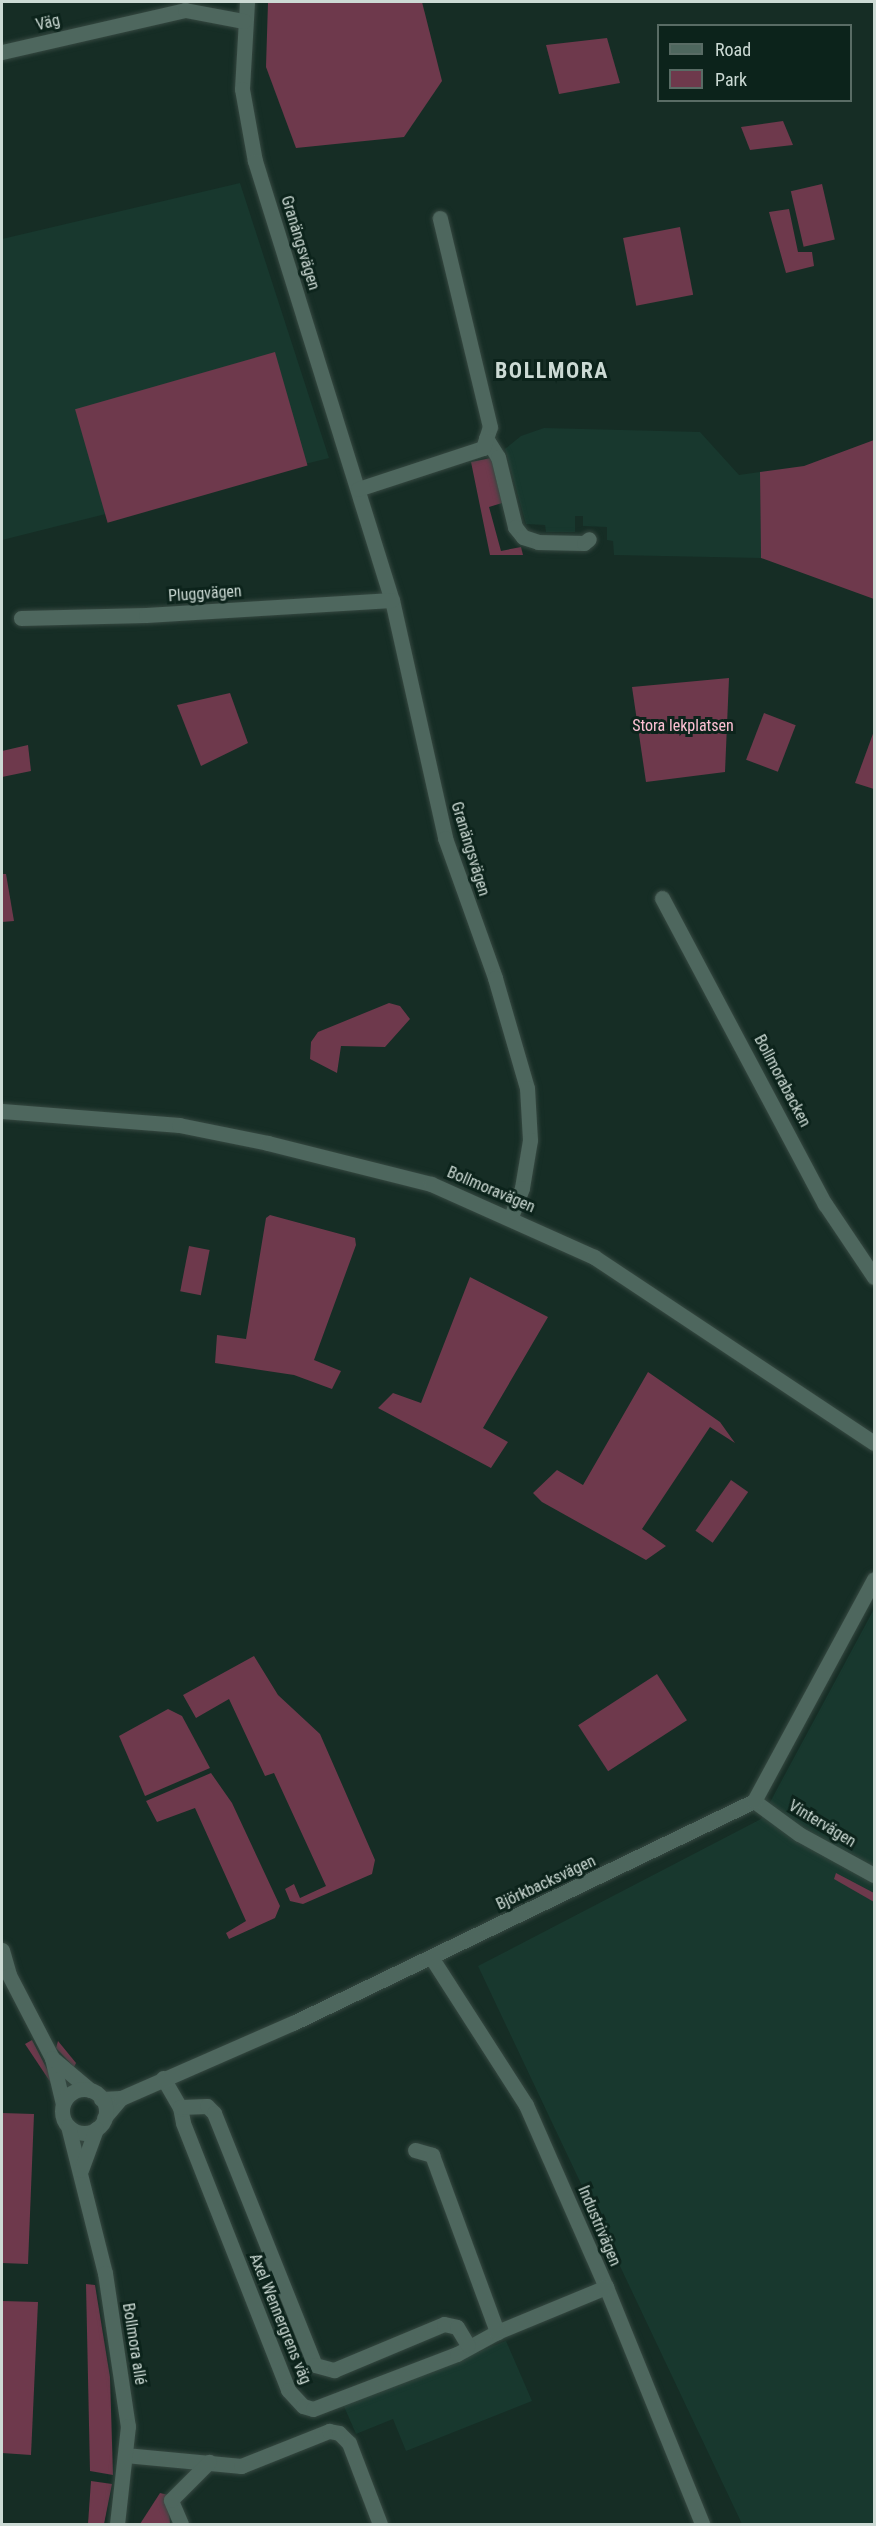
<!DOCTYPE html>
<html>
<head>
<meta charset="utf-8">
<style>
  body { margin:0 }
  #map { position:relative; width:876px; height:2526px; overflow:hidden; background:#162d25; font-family:"Roboto Condensed",sans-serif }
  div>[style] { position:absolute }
  .built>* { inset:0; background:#18382e }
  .green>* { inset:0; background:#6e394c; transform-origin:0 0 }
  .roads { filter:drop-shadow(0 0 2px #364841) drop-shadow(0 0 2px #364841) }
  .street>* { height:15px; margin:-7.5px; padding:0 7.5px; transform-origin:7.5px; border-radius:7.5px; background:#4e675e }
  .secondary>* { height:15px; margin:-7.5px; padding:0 7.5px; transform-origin:7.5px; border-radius:7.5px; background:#4e675e }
  .secondary>.ring { margin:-7.5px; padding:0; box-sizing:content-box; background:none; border:15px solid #4e675e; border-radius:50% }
  span { translate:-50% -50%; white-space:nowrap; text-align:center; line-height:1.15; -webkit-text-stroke:6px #0c231b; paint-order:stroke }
  .street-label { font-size:16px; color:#ccdad4 }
  .park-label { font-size:16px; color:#fdc0d3 }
  .district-label { font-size:22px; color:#ccdad4; font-weight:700; letter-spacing:1.5px }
  .frame { position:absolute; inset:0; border:3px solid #ccdad4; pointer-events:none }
  .legend { position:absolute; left:657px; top:24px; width:195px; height:78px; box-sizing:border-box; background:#0c231b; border:2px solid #596c65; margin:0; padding:8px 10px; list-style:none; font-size:18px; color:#ccdad4 }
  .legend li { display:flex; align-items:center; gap:12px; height:30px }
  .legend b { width:30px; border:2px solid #596c65 }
</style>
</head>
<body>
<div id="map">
  <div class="built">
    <i style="clip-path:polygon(240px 183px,329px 458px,2px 540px,2px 239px)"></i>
    <i style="clip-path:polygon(544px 428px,700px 432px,739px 475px,760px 472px,761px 558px,614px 555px,613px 541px,607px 540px,607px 527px,583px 526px,583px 516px,575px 516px,575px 532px,546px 532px,545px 525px,526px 524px,505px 449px,521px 436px)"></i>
    <i style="clip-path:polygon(874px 1609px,874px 2524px,742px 2524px,478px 1966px,761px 1819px)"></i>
    <i style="clip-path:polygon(506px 2341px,532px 2401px,406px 2451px,393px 2419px,356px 2434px,343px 2404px)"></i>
  </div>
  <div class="green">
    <i style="clip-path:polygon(268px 2px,422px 2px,442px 81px,404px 137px,296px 148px,266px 67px)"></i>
    <i style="clip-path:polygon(607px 38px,620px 83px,559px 94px,546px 45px)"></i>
    <i style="clip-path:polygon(783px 121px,793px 145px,750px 150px,741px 127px)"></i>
    <i style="left:822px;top:184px;width:57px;height:32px;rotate:77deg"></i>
    <i style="clip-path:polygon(789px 209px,798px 252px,812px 252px,814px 266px,786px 273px,769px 212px)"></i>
    <i style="left:680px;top:227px;width:69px;height:58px;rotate:79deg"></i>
    <i style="left:275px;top:352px;width:118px;height:208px;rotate:74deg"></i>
    <i style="clip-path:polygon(874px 440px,874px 599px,761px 558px,760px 472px,804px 466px)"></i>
    <i style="clip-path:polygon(491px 458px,502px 503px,489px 507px,501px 551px,521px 547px,523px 555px,490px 555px,471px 462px)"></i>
    <i style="clip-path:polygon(729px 678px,725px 772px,646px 782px,632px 687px)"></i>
    <i style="clip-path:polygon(230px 693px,248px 743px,201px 766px,177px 705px)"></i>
    <i style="left:764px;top:713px;width:34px;height:50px;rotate:21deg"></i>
    <i style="clip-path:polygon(874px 731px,874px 789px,855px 783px)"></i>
    <i style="clip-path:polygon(28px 745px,31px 771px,2px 777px,2px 751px)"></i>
    <i style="clip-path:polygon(2px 874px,6px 874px,14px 921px,2px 922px)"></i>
    <i style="clip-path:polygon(389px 1003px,400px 1006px,410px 1019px,385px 1047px,341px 1046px,337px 1073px,310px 1059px,311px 1042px,318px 1032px)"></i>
    <i style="clip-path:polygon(270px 1215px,355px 1238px,356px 1245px,314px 1360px,341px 1371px,332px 1389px,294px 1375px,215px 1363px,217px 1335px,246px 1339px,266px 1218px)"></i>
    <i style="left:189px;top:1246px;width:21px;height:46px;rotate:11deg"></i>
    <i style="clip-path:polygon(470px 1277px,548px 1317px,483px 1428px,508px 1442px,491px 1468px,378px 1408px,393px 1393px,421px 1403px)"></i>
    <i style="clip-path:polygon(648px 1372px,720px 1422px,735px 1443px,710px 1427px,642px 1529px,666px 1546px,646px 1560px,542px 1502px,533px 1493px,557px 1470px,583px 1485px)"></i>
    <i style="left:731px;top:1480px;width:21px;height:62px;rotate:35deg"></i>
    <i style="clip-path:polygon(254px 1656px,278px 1695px,320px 1734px,375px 1860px,372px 1874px,303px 1904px,290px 1901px,285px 1889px,294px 1884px,300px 1898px,326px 1886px,274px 1773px,265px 1776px,229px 1699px,196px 1718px,183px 1695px)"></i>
    <i style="left:657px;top:1674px;width:55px;height:94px;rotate:57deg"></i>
    <i style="clip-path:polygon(168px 1709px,182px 1716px,210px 1768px,145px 1796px,119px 1736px)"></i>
    <i style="clip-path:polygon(211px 1773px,232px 1803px,280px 1906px,275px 1918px,229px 1939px,226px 1933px,246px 1921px,195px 1808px,157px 1822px,146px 1801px)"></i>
    <i style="clip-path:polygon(836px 1873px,874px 1893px,874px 1902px,834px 1879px)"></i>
    <i style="clip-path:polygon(32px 2040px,50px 2075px,51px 2083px,25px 2044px)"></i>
    <i style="clip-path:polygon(58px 2041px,76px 2063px,74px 2067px,56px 2048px)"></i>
    <i style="clip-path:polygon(2px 2113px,34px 2114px,28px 2264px,2px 2263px)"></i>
    <i style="clip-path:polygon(86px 2284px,95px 2285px,110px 2377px,113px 2475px,90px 2471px)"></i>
    <i style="clip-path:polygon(2px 2301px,38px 2302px,31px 2455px,2px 2453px)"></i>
    <i style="clip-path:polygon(91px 2481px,112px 2484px,104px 2524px,88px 2524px)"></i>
    <i style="clip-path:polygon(160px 2493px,168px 2495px,170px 2524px,140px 2524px)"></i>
  </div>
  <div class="roads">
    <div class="street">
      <i style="left:247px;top:2px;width:87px;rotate:93.3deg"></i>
      <i style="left:242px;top:89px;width:73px;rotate:79.8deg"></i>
      <i style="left:255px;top:161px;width:460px;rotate:72.7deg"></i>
      <i style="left:392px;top:600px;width:244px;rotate:77.4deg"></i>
      <i style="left:445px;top:838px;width:149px;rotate:70.3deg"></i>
      <i style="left:495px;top:978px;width:115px;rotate:73.8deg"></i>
      <i style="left:527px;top:1088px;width:52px;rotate:86.7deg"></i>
      <i style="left:530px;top:1140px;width:49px;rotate:99.5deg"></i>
      <i style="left:522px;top:1188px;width:31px;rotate:111deg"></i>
      <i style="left:2px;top:52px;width:188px;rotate:-12.9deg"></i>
      <i style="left:185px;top:10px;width:60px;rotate:10.6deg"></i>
      <i style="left:486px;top:438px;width:22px;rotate:58deg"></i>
      <i style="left:498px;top:457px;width:72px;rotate:76.3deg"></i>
      <i style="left:515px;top:527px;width:13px;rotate:51deg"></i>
      <i style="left:523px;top:537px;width:16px;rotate:18deg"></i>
      <i style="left:538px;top:542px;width:46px;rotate:1.2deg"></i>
      <i style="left:584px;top:543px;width:6px;rotate:-39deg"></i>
      <i style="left:358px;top:489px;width:132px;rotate:-18.2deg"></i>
      <i style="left:483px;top:448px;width:22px;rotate:-72deg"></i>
      <i style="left:490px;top:427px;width:215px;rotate:-103.5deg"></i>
      <i style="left:21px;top:618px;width:125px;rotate:-1.4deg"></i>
      <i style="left:146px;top:615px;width:246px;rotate:-3.5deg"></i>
      <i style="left:662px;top:898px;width:347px;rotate:62deg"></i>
      <i style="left:825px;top:1204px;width:88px;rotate:56.1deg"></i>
      <i style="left:754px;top:1801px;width:56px;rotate:36.3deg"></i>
      <i style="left:799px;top:1834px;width:85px;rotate:28.7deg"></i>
      <i style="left:431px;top:1957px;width:176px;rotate:57.3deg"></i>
      <i style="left:526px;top:2105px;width:199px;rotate:66.3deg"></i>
      <i style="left:606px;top:2287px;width:256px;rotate:67.9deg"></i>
      <i style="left:163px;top:2078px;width:34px;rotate:60deg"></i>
      <i style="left:180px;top:2107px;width:16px;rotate:79deg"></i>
      <i style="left:183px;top:2123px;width:287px;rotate:68.5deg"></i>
      <i style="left:288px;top:2390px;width:22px;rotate:47deg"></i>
      <i style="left:303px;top:2406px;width:10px;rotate:17deg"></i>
      <i style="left:313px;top:2409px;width:154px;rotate:-20.9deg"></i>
      <i style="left:457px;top:2354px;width:46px;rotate:-28.8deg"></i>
      <i style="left:497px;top:2332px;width:118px;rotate:-22.4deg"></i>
      <i style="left:101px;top:2099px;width:20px;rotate:-3deg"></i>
      <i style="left:180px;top:2107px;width:27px;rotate:-2deg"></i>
      <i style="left:207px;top:2106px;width:10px;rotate:45deg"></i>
      <i style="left:214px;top:2113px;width:271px;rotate:68.2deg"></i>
      <i style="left:315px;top:2365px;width:20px;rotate:15deg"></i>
      <i style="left:334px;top:2370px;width:119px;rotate:-22.7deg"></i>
      <i style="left:444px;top:2324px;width:13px;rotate:13deg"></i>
      <i style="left:457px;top:2327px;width:21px;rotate:59deg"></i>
      <i style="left:104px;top:2118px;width:26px;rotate:-50deg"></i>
      <i style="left:121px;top:2098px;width:188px;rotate:-23.6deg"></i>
      <i style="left:293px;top:2023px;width:512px;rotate:-25.71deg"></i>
      <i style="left:754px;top:1801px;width:252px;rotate:-61.6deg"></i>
      <i style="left:415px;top:2150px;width:18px;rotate:16deg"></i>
      <i style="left:432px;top:2155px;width:189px;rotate:69.8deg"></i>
      <i style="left:125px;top:2455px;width:117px;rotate:5.4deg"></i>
      <i style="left:241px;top:2466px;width:95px;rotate:-21.7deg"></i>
      <i style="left:329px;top:2431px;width:10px;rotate:11deg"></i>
      <i style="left:339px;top:2433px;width:14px;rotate:45deg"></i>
      <i style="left:349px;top:2443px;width:87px;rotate:69.1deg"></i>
      <i style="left:181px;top:2524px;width:26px;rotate:-113deg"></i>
      <i style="left:171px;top:2500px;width:54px;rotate:-45deg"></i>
    </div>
    <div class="secondary">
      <i style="left:2px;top:1111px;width:178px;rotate:4.5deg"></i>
      <i style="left:179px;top:1125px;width:91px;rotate:11.4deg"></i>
      <i style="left:268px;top:1143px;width:168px;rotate:14.1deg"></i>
      <i style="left:431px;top:1184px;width:179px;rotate:24.1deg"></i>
      <i style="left:594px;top:1257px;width:336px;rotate:33.6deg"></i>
      <i style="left:2px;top:1950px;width:26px;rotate:74deg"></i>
      <i style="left:9px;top:1975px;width:93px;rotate:62.6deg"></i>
      <i style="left:52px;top:2058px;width:47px;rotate:76.6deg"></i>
      <i style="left:52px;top:2058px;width:50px;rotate:40.1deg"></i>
      <i class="ring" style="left:62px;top:2089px;width:29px;height:29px"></i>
      <i style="left:68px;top:2126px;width:152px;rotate:75.9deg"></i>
      <i style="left:105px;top:2273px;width:155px;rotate:81.5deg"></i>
      <i style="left:128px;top:2426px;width:99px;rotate:96.4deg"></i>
      <i style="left:81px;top:2170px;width:44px;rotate:-69.9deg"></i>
    </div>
  </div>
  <div class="street-label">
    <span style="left:48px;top:23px;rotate:-13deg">Väg</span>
    <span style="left:300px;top:243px;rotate:73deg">Granängsvägen</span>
    <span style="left:205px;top:594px;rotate:-4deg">Pluggvägen</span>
    <span style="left:470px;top:849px;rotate:73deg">Granängsvägen</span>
    <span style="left:782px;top:1081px;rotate:62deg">Bollmorabacken</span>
    <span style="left:491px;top:1190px;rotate:23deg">Bollmoravägen</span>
    <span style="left:822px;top:1824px;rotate:31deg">Vintervägen</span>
    <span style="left:546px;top:1883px;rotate:-25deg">Björkbacksvägen</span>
    <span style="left:599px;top:2226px;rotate:67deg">Industrivägen</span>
    <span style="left:280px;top:2319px;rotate:68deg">Axel Wennergrens väg</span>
    <span style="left:134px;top:2344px;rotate:81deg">Bollmora allé</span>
  </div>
  <div class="park-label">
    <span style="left:683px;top:726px">Stora lekplatsen</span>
  </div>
  <div class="district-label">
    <span style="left:552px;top:371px">BOLLMORA</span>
  </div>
  <div class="frame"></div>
  <ul class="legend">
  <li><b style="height:8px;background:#4e675e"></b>Road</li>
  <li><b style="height:16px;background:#6e394c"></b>Park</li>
  </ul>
</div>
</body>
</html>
